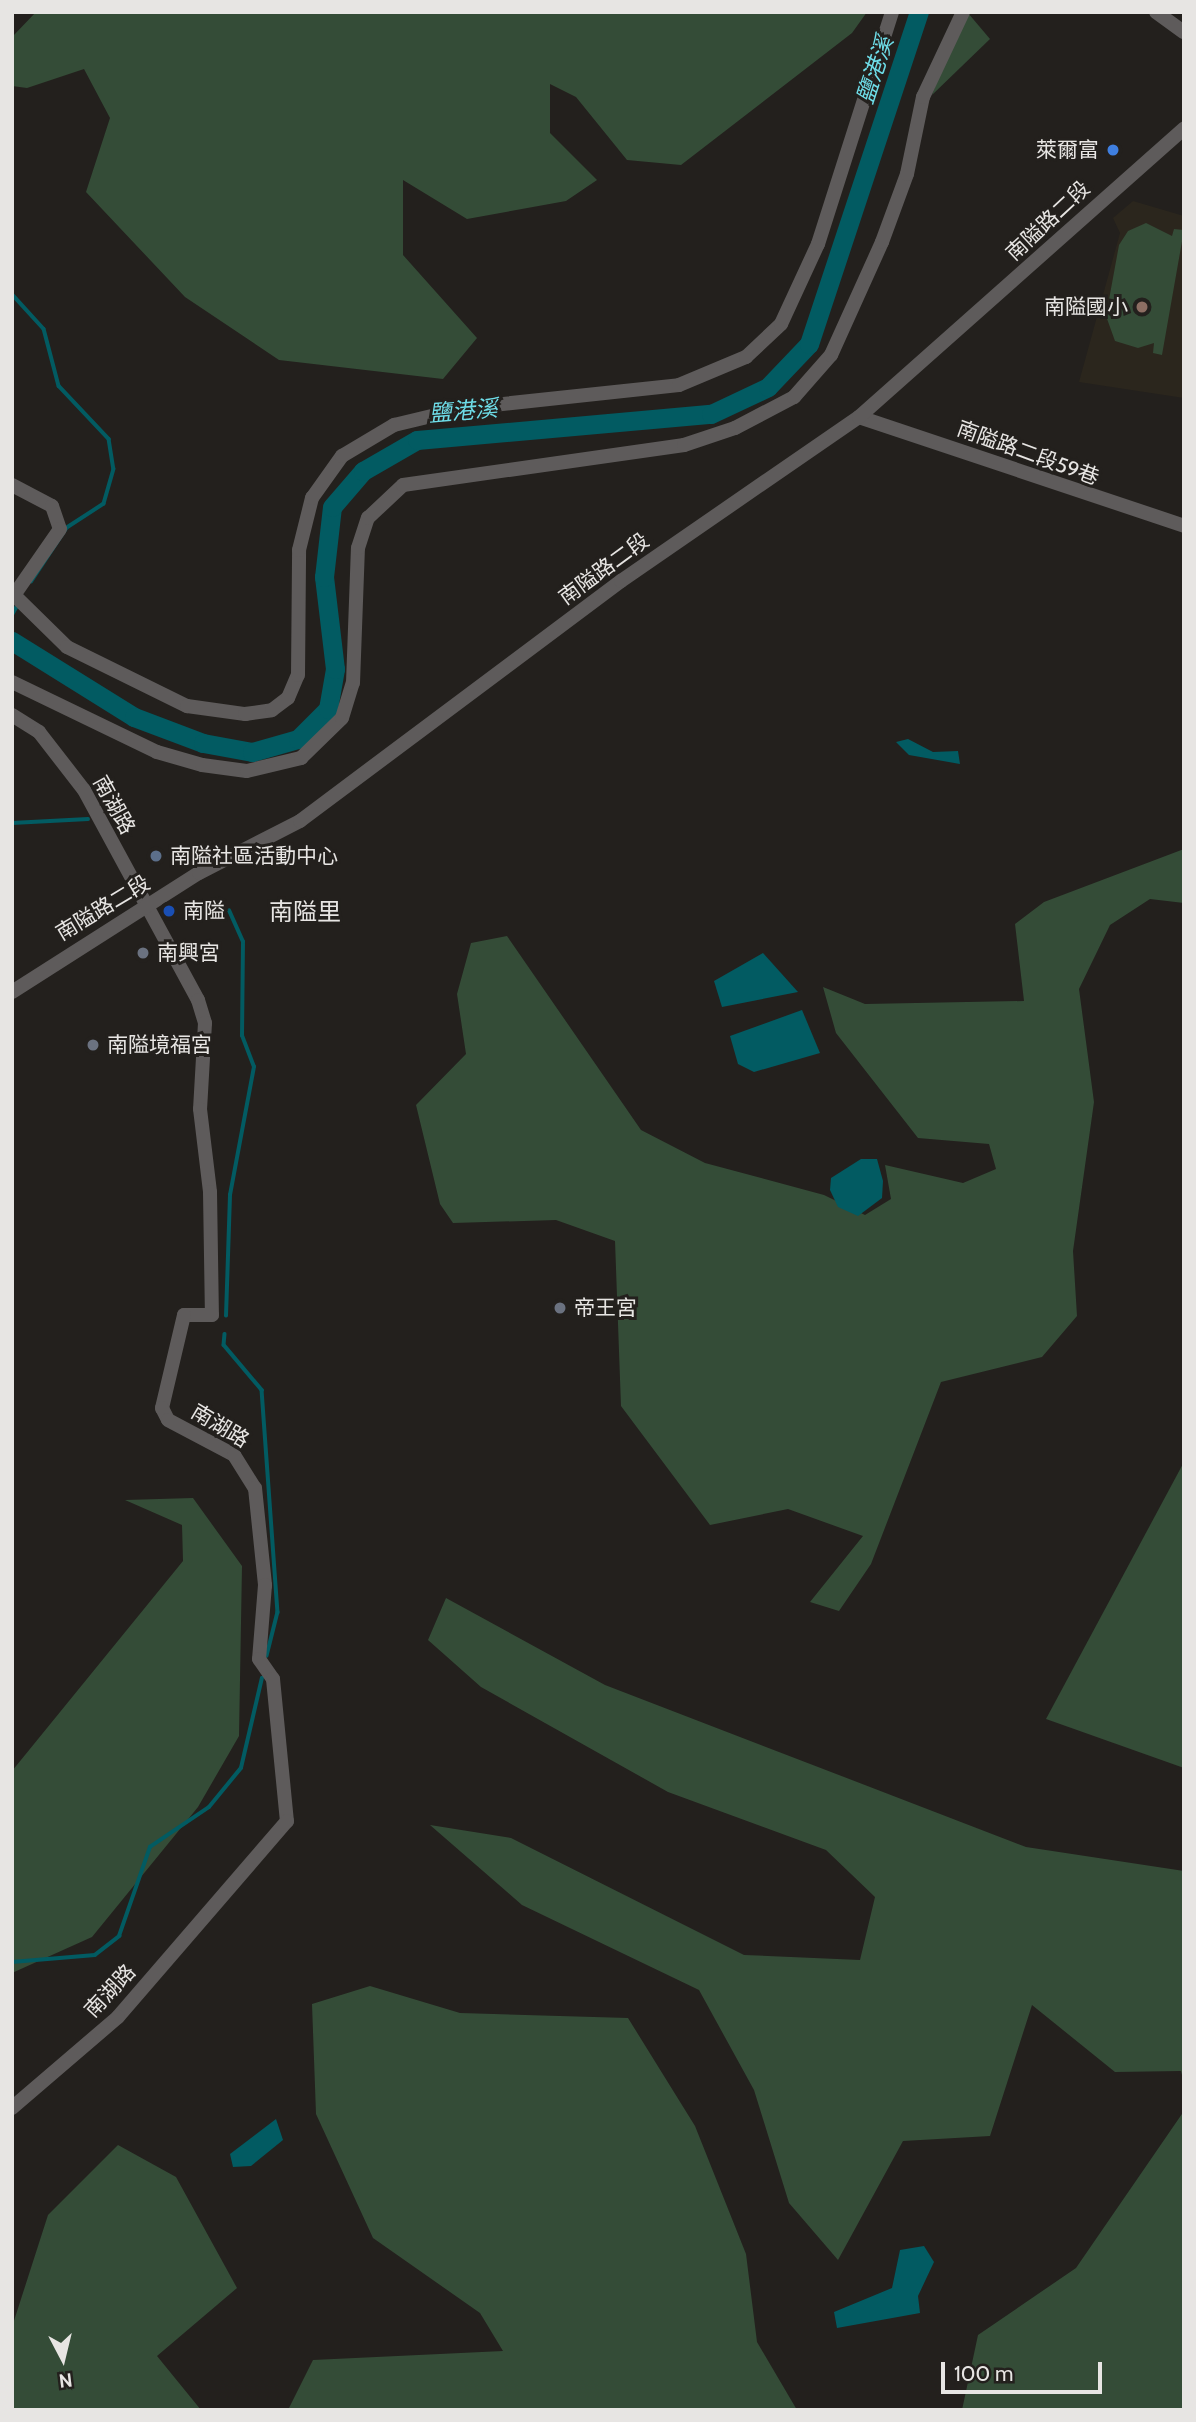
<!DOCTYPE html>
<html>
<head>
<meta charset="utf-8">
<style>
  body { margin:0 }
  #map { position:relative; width:1196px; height:2422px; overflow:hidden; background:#23201d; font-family:Cabin,"Noto Sans TC",sans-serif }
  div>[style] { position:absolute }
  .built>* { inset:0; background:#2b261d }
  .green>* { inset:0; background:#344c37 }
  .water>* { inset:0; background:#025b62 }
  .stream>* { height:3.5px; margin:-1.75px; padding:0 1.75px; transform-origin:1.75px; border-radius:1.75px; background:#025b62 }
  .river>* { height:19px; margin:-9.5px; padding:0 9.5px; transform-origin:9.5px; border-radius:9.5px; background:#025b62 }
  .minor>* { height:14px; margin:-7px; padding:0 7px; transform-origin:7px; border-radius:7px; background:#5e5b5b }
  .dots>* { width:19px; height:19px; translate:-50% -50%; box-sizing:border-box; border:4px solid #23201d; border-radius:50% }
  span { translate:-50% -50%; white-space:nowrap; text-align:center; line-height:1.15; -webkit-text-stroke:6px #23201d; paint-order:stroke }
  .poi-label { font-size:21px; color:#e7e5e3 }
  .right { translate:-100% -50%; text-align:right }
  .left { translate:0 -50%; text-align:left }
  .street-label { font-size:21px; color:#e7e5e3 }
  .water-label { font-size:23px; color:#6edde8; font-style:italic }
  .quarter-label { font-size:24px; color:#e7e5e3 }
  .frame { position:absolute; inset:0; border:14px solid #e7e5e3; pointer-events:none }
  .north { position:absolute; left:28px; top:2324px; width:70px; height:70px; -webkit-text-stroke:5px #23201d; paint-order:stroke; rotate:173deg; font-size:19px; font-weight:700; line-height:28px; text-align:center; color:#e7e5e3 }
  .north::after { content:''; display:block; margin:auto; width:24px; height:32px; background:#e7e5e3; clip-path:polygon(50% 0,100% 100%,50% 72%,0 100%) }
  .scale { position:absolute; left:941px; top:2362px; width:161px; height:32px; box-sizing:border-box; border:4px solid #e7e5e3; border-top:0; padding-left:9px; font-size:21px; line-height:24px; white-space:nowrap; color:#e7e5e3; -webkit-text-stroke:5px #23201d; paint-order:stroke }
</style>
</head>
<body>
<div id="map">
  <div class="built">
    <i style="clip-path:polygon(1133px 201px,1184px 216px,1184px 398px,1079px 382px,1120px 233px,1113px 218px)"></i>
  </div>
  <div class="green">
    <i style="clip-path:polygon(36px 12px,867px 12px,852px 33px,681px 165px,627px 160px,576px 97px,550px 84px,550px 133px,597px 180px,566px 201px,467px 219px,403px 180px,403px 255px,477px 338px,443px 379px,279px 360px,185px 297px,86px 192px,110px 118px,84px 69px,27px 88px,12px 86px,13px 36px)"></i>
    <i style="clip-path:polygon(968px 13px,990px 39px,932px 95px,948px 51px)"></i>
    <i style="clip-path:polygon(1146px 223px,1172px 236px,1174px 229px,1184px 230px,1162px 355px,1153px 353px,1154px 343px,1138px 348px,1115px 341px,1106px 316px,1119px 245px,1128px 231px)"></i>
    <i style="clip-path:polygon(1184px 849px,1184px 903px,1150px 899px,1110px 925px,1079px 989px,1094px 1102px,1073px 1251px,1077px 1316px,1042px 1357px,941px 1382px,871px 1564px,839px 1611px,810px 1602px,863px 1536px,788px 1509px,710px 1525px,621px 1406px,615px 1241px,556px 1220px,453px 1223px,440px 1204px,416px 1105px,466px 1054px,457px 994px,471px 943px,507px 936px,641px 1130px,705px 1163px,824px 1195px,865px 1215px,891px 1199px,885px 1165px,963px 1183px,996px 1169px,989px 1144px,918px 1138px,836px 1033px,823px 987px,865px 1004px,1024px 1001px,1015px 924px,1044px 902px)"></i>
    <i style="clip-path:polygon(1184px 1462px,1184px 1768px,1046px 1719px)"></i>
    <i style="clip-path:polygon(193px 1498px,242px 1566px,239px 1736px,198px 1807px,92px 1937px,12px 1973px,12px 1771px,183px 1561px,182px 1525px,125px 1500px)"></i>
    <i style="clip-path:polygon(446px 1598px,605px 1685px,1026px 1847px,1184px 1871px,1184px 2083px,1181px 2071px,1115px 2072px,1032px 2005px,990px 2136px,903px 2141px,838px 2260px,789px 2203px,754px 2090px,699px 1990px,522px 1905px,430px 1825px,511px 1838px,744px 1955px,860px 1960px,875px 1897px,826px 1850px,668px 1792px,481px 1687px,428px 1640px)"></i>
    <i style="clip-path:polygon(370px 1986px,460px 2013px,628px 2018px,695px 2126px,746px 2254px,757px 2342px,797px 2410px,288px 2410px,313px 2360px,503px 2351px,480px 2313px,373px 2238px,316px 2114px,312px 2004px)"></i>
    <i style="clip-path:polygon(1184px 2111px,1184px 2410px,962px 2410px,978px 2335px,1076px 2268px)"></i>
    <i style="clip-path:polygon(118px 2145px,176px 2177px,237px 2288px,157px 2356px,201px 2410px,12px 2410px,12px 2327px,48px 2215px)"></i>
  </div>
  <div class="water">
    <i style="clip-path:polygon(908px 739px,933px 752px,958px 751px,960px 764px,909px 755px,896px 742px)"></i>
    <i style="clip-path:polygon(763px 953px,798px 992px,722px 1007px,714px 981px)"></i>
    <i style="clip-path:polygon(802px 1010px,820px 1053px,754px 1072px,738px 1064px,730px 1036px)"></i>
    <i style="clip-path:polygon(861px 1159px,877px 1159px,883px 1181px,882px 1198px,858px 1216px,838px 1207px,830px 1190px,831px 1178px)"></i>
    <i style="clip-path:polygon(276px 2119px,283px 2140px,251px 2166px,233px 2167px,230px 2154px)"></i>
    <i style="clip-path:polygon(924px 2246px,934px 2262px,918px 2296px,920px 2313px,837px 2328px,834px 2312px,892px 2288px,900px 2250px)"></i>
  </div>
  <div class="stream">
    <i style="left:12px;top:294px;width:47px;rotate:47.6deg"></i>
    <i style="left:44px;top:329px;width:59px;rotate:75.3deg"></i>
    <i style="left:59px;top:386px;width:73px;rotate:46.7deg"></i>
    <i style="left:109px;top:439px;width:30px;rotate:81deg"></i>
    <i style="left:114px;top:469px;width:36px;rotate:106deg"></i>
    <i style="left:104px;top:504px;width:44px;rotate:147deg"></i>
    <i style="left:67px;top:528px;width:64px;rotate:123.4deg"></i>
    <i style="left:12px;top:615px;width:10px;rotate:-61deg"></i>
    <i style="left:12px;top:823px;width:76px;rotate:-3deg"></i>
    <i style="left:226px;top:1316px;width:121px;rotate:-88.1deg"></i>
    <i style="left:230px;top:1195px;width:130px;rotate:-79.4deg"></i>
    <i style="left:254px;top:1067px;width:33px;rotate:-111deg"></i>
    <i style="left:242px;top:1036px;width:94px;rotate:-89.4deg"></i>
    <i style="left:243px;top:942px;width:34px;rotate:-114deg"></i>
    <i style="left:225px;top:1334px;width:11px;rotate:95deg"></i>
    <i style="left:224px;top:1345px;width:59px;rotate:49.8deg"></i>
    <i style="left:262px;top:1390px;width:223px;rotate:85.9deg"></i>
    <i style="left:278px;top:1612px;width:45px;rotate:104deg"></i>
    <i style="left:12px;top:1962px;width:83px;rotate:-4.8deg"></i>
    <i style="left:95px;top:1955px;width:31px;rotate:-38deg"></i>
    <i style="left:119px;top:1936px;width:94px;rotate:-70.8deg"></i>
    <i style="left:150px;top:1847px;width:71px;rotate:-34.1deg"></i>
    <i style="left:209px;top:1807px;width:50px;rotate:-50.6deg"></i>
    <i style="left:241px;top:1768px;width:92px;rotate:-76.9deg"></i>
  </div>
  <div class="river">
    <i style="left:12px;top:641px;width:144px;rotate:31.9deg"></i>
    <i style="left:134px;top:717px;width:74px;rotate:20.6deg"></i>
    <i style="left:203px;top:743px;width:50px;rotate:10.4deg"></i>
    <i style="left:252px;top:752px;width:48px;rotate:-15.8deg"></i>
    <i style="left:298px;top:739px;width:42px;rotate:-45deg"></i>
    <i style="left:328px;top:709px;width:41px;rotate:-80.1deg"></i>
    <i style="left:335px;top:669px;width:93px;rotate:-96.8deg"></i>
    <i style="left:324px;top:577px;width:70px;rotate:-83.5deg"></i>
    <i style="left:332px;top:507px;width:48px;rotate:-49.3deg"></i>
    <i style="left:363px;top:471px;width:62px;rotate:-29.9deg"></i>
    <i style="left:417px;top:440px;width:295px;rotate:-5.1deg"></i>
    <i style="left:711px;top:414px;width:63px;rotate:-25.3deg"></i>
    <i style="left:768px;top:387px;width:59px;rotate:-46.4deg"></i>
    <i style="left:809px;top:344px;width:350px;rotate:-71.7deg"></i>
  </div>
  <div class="minor">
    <i style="left:1156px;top:12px;width:34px;rotate:36deg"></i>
    <i style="left:859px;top:417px;width:343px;rotate:18.5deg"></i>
    <i style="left:12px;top:485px;width:45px;rotate:27.7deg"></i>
    <i style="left:52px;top:506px;width:24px;rotate:71deg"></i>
    <i style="left:60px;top:529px;width:84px;rotate:124.8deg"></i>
    <i style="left:14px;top:595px;width:74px;rotate:44.5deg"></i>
    <i style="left:67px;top:647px;width:134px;rotate:26.2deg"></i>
    <i style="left:187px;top:706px;width:59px;rotate:7.9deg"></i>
    <i style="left:245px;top:714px;width:27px;rotate:-8deg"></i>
    <i style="left:272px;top:710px;width:20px;rotate:-37deg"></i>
    <i style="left:288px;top:698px;width:25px;rotate:-67deg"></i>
    <i style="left:298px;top:675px;width:125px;rotate:-89.5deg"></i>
    <i style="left:299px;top:550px;width:54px;rotate:-76deg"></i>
    <i style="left:312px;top:498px;width:52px;rotate:-54.5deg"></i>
    <i style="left:342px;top:456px;width:61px;rotate:-30.8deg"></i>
    <i style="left:394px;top:425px;width:73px;rotate:-13.5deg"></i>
    <i style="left:465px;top:408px;width:215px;rotate:-6.1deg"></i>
    <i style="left:679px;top:385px;width:73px;rotate:-22.7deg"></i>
    <i style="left:746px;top:357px;width:48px;rotate:-43.3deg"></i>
    <i style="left:781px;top:324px;width:88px;rotate:-65.2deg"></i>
    <i style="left:818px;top:244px;width:244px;rotate:-72.3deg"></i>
    <i style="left:12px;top:682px;width:161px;rotate:25.8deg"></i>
    <i style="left:157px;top:752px;width:47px;rotate:16.1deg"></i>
    <i style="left:202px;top:765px;width:45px;rotate:7.6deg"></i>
    <i style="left:247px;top:771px;width:56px;rotate:-13.5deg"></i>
    <i style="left:301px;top:758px;width:57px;rotate:-44.3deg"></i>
    <i style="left:342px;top:718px;width:37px;rotate:-73deg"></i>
    <i style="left:353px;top:683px;width:135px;rotate:-87.9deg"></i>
    <i style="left:358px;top:548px;width:32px;rotate:-72deg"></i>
    <i style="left:368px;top:518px;width:48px;rotate:-43.3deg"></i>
    <i style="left:403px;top:485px;width:284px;rotate:-8.1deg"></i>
    <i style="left:684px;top:445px;width:54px;rotate:-18.4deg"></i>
    <i style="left:735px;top:428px;width:67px;rotate:-27.7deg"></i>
    <i style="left:794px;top:397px;width:56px;rotate:-48.6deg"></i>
    <i style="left:831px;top:355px;width:124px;rotate:-65.7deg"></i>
    <i style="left:882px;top:242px;width:72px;rotate:-69.8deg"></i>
    <i style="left:907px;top:174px;width:79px;rotate:-78.3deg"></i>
    <i style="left:923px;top:97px;width:94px;rotate:-64.8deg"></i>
    <i style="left:12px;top:715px;width:32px;rotate:32deg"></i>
    <i style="left:39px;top:732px;width:73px;rotate:52.2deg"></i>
    <i style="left:84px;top:790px;width:239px;rotate:61.5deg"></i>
    <i style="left:198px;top:1000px;width:24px;rotate:73deg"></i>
    <i style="left:205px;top:1023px;width:86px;rotate:93.3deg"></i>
    <i style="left:200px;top:1109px;width:84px;rotate:83.1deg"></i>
    <i style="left:210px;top:1192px;width:123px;rotate:89.1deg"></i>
    <i style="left:212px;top:1315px;width:28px;rotate:180deg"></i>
    <i style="left:184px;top:1315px;width:96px;rotate:103.3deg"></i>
    <i style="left:162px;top:1408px;width:13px;rotate:63deg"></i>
    <i style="left:168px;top:1420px;width:75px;rotate:27.9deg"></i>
    <i style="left:234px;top:1455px;width:39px;rotate:58deg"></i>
    <i style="left:255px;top:1488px;width:98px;rotate:84.1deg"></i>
    <i style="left:265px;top:1585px;width:74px;rotate:94.6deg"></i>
    <i style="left:259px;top:1659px;width:24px;rotate:55deg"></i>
    <i style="left:273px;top:1679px;width:143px;rotate:84.4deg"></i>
    <i style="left:287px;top:1821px;width:259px;rotate:130.8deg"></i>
    <i style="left:118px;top:2017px;width:140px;rotate:139.4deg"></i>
    <i style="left:12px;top:992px;width:222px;rotate:-32.5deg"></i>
    <i style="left:199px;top:873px;width:114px;rotate:-27.2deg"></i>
    <i style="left:300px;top:821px;width:401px;rotate:-36.8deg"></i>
    <i style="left:621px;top:581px;width:289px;rotate:-34.6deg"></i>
    <i style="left:859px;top:417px;width:435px;rotate:-41.6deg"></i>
  </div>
  <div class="dots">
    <i style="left:1113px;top:150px;background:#3f7fe0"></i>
    <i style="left:1142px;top:307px;background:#8d6e63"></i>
    <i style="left:156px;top:856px;background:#5c6f8a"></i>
    <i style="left:169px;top:911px;background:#1a4fb4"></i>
    <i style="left:143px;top:953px;background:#6b7280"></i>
    <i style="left:93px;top:1045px;background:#6b7280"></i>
    <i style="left:560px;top:1308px;background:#6b7280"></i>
  </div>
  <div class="poi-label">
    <span class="right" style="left:1099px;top:150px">萊爾富</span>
    <span class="right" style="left:1128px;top:307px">南隘國小</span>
    <span class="left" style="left:170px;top:856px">南隘社區活動中心</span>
    <span class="left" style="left:183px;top:911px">南隘</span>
    <span class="left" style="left:157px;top:953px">南興宮</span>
    <span class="left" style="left:107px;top:1045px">南隘境福宮</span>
    <span class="left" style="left:574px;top:1308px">帝王宮</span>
  </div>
  <div class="street-label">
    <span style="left:1048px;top:221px;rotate:-43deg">南隘路二段</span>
    <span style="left:1028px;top:453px;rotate:20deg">南隘路二段59巷</span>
    <span style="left:604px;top:569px;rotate:-36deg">南隘路二段</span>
    <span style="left:114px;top:805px;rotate:61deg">南湖路</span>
    <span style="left:103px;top:908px;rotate:-31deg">南隘路二段</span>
    <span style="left:220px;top:1426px;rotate:31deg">南湖路</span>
    <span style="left:110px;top:1991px;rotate:-47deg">南湖路</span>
  </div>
  <div class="water-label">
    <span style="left:875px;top:70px;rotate:-72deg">鹽港溪</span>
    <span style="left:463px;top:411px;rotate:-5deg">鹽港溪</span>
  </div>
  <div class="quarter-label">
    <span style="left:305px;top:912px">南隘里</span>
  </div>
  <div class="frame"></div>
  <div class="north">N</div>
  <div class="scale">100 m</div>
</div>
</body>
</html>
